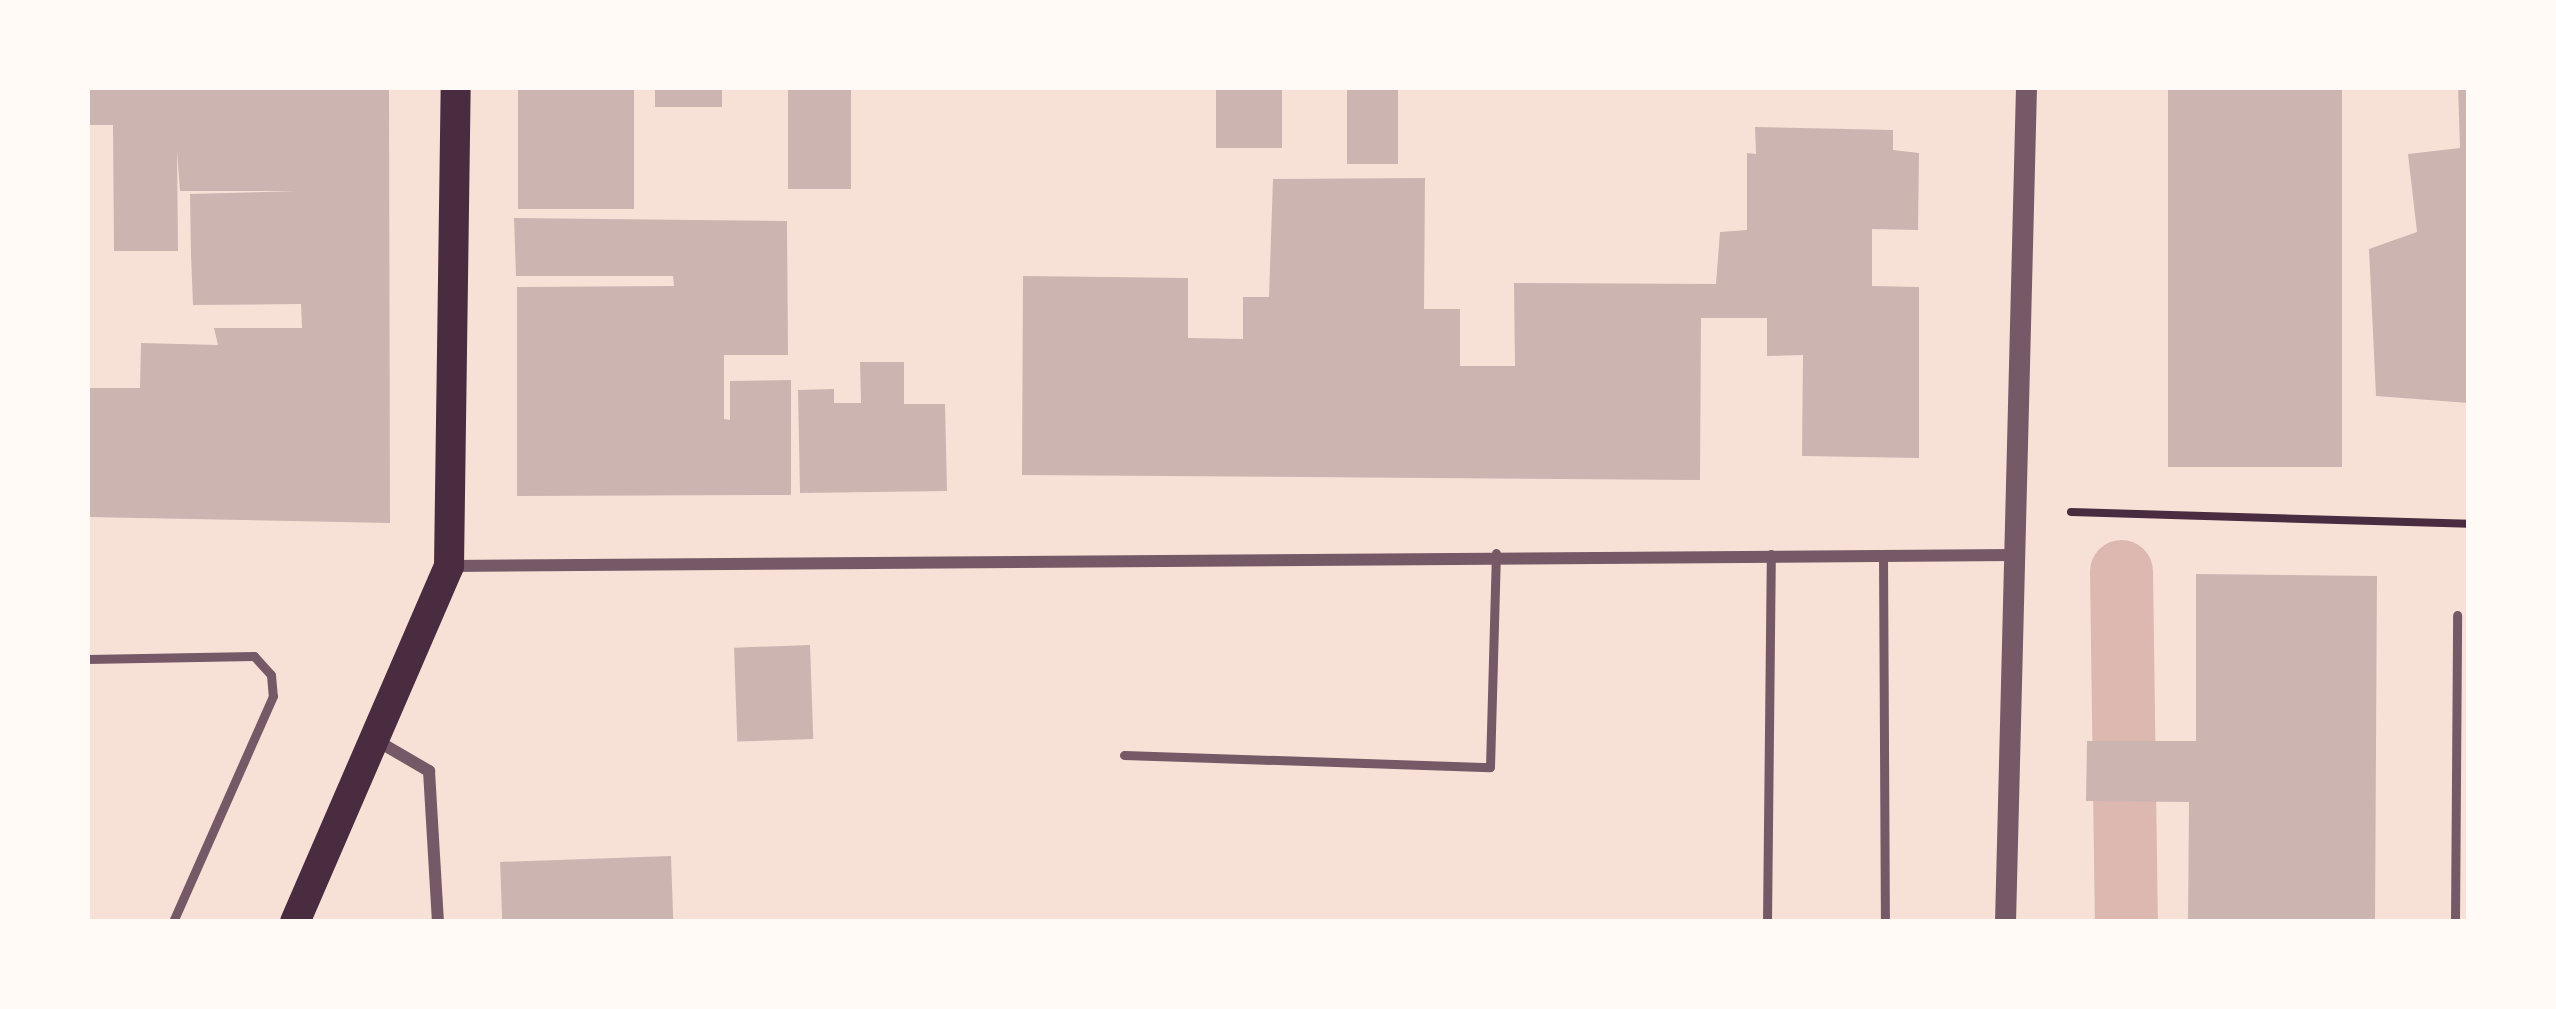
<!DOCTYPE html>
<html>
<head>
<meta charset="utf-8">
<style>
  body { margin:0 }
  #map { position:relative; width:2556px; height:1009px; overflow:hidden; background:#f7e1d7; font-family:Quicksand,sans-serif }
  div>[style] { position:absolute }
  .canal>* { height:63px; margin:-31.5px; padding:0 31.5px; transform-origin:31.5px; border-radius:31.5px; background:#dcb8b0 }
  .building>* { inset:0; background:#ccb4b1; transform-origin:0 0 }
  .path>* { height:8px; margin:-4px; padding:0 4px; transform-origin:4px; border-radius:4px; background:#4a2c40 }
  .service>* { height:9px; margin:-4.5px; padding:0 4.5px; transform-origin:4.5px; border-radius:4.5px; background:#755966 }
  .minor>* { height:12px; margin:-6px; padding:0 6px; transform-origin:6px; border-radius:6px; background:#755966 }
  .tertiary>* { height:21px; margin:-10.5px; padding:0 10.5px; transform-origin:10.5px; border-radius:10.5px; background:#755966 }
  .primary>* { height:30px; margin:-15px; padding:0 15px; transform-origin:15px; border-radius:15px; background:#4a2c40 }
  span { translate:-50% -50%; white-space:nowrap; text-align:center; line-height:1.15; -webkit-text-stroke:9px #fffaf5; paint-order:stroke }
  .frame { position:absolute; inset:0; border:90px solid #fffaf5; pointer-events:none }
</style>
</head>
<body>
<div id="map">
  <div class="canal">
    <i style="left:2121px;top:571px;width:351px;rotate:89.2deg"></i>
  </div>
  <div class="building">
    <i style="clip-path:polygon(87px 87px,389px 87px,390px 523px,87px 517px,87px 388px,140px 388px,141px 343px,218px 345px,214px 328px,302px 328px,301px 304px,193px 305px,191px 255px,190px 194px,298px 191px,180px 191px,177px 151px,178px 251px,114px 251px,113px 125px,87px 125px)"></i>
    <i style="left:518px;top:87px;width:116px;height:122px"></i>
    <i style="left:655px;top:87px;width:67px;height:20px"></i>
    <i style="left:788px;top:87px;width:63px;height:102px"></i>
    <i style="left:1216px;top:87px;width:66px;height:61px"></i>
    <i style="left:1347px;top:87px;width:51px;height:77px"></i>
    <i style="left:2168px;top:87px;width:174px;height:380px"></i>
    <i style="clip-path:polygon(2458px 87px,2469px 87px,2469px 403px,2376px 396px,2369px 249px,2417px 232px,2408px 154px,2460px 148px)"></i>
    <i style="clip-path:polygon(1755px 127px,1893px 130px,1893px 150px,1919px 153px,1918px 230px,1872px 229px,1872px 286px,1919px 287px,1919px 458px,1802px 456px,1803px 355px,1767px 356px,1767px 318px,1701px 318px,1700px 480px,1022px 475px,1023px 276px,1188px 278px,1188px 338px,1243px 339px,1243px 297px,1269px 297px,1273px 179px,1425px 178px,1424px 309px,1460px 309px,1460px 366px,1515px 366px,1514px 283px,1716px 284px,1720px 232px,1747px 230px,1747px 153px,1756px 154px)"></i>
    <i style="clip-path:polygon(514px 218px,787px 221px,788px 355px,724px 355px,724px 419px,730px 420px,730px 381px,791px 380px,791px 495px,517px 496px,517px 287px,674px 286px,673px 276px,516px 276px)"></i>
    <i style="clip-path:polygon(860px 362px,904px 362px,904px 404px,945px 404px,947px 491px,800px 493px,798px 390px,834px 389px,834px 403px,861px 403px)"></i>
    <i style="clip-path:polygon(2196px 574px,2377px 576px,2375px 922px,2188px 922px,2189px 802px,2086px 801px,2087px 741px,2196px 741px)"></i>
    <i style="left:810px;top:645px;width:94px;height:76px;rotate:88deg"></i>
    <i style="left:671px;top:856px;width:66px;height:171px;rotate:88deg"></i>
  </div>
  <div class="path">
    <i style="left:2071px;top:512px;width:398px;rotate:1.7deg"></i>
  </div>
  <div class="service">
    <i style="left:1883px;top:554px;width:368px;rotate:89.7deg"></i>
    <i style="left:87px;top:659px;width:167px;rotate:-1deg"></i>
    <i style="left:254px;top:656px;width:25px;rotate:48deg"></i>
    <i style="left:271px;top:675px;width:21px;rotate:85deg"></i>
    <i style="left:273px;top:696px;width:247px;rotate:113.9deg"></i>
    <i style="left:1124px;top:755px;width:366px;rotate:1.9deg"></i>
    <i style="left:1490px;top:767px;width:214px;rotate:-88.4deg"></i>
    <i style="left:1767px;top:922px;width:368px;rotate:-89.4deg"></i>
    <i style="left:2455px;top:922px;width:307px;rotate:-89.6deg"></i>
  </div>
  <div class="minor">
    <i style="left:449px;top:566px;width:1565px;rotate:-0.4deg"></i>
    <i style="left:374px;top:739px;width:64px;rotate:30.2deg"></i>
    <i style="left:429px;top:771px;width:151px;rotate:86.6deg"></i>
  </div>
  <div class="tertiary">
    <i style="left:2005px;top:922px;width:835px;rotate:-88.56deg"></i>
  </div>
  <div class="primary">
    <i style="left:295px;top:922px;width:388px;rotate:-66.6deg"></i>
    <i style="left:449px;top:566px;width:479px;rotate:-89.2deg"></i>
  </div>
  <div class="frame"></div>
</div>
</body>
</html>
